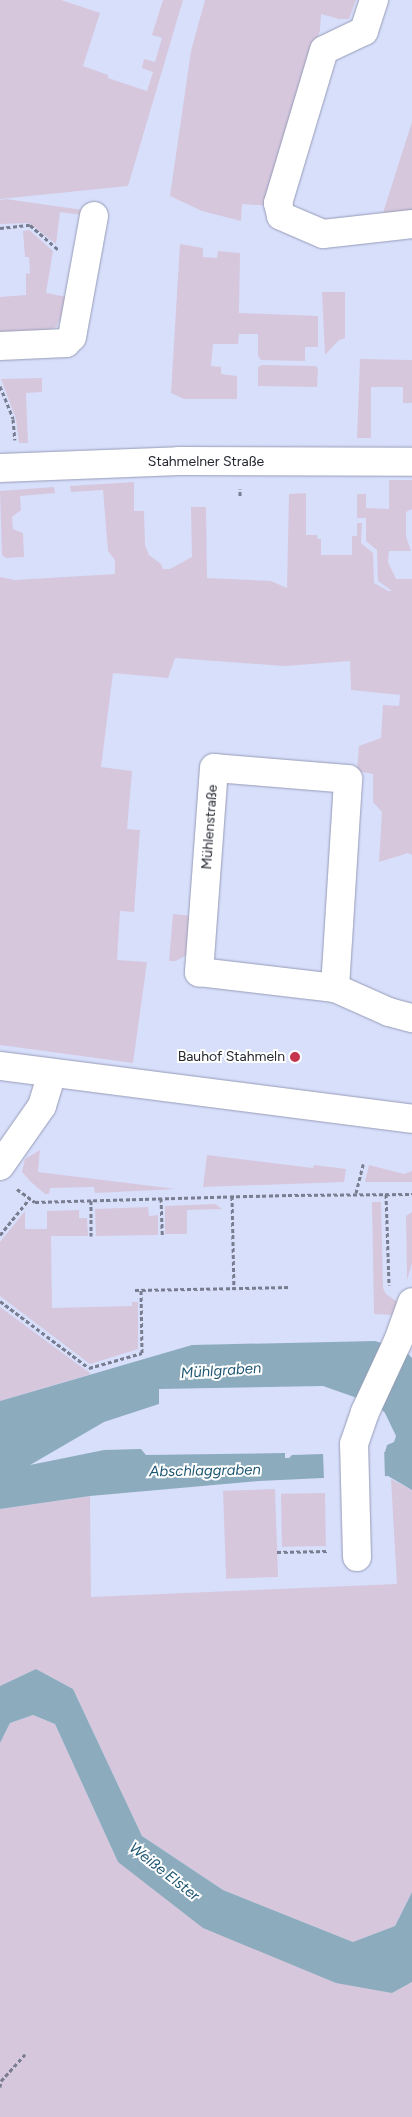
<!DOCTYPE html>
<html>
<head>
<meta charset="utf-8">
<style>
  body { margin:0 }
  #map { position:relative; width:412px; height:2117px; overflow:hidden; background:#d8dffb; font-family:Figtree,sans-serif }
  div>[style] { position:absolute }
  .green>* { inset:0; background:#d6c7dd; transform-origin:0 0 }
  .water>* { inset:0; background:#8cacbe }
  .pier>* { inset:0; background:#d8dffb }
  .path>* { height:3px; margin-top:-1.5px; transform-origin:0; background:repeating-linear-gradient(90deg,#797d90 0 4px,transparent 0 6.5px) }
  .roads { filter:drop-shadow(0 0 1px #969cb6) drop-shadow(0 0 1px #969cb6) }
  .minor>* { height:28px; margin:-14px; padding:0 14px; transform-origin:14px; border-radius:14px; background:#fff }
  .dots>* { width:14px; height:14px; translate:-50% -50%; box-sizing:border-box; border:2px solid #fff; border-radius:50% }
  span { translate:-50% -50%; white-space:nowrap; text-align:center; line-height:1.15; -webkit-text-stroke:4px #fff; paint-order:stroke }
  .street-label { font-size:14px; color:#252731 }
  .poi-label { font-size:14px; color:#252731 }
  .right { translate:-100% -50%; text-align:right }
  .water-label { font-size:15px; color:#1f5773; font-style:italic }
</style>
</head>
<body>
<div id="map">
  <div class="green">
    <i style="clip-path:polygon(0 0,61px 0,100px 13px,83px 66px,108px 75px,108px 78px,147px 91px,153px 72px,142px 68px,144px 59px,155px 62px,162px 38px,152px 35px,163px 0,183px 0,128px 186px,0 199px)"></i>
    <i style="clip-path:polygon(205px 0,356px 0,349px 19px,339px 19px,321px 14px,320px 30px,273px 186px,273px 206px,242px 204px,241px 221px,202px 211px,170px 196px,191px 51px)"></i>
    <i style="clip-path:polygon(412px 122px,412px 212px,381px 219px)"></i>
    <i style="clip-path:polygon(6px 199px,83px 210px,82px 215px,60px 212px,56px 244px,29px 223px,0 224px,0 200px)"></i>
    <i style="clip-path:polygon(29px 230px,53px 251px,46px 293px,67px 297px,63px 312px,57px 326px,51px 330px,43px 333px,0 334px,0 297px,26px 295px,26px 273px,30px 274px,29px 257px,25px 257px,23px 231px)"></i>
    <i style="clip-path:polygon(180px 244px,203px 248px,203px 257px,217px 258px,218px 251px,240px 253px,239px 313px,318px 316px,318px 347px,305px 347px,305px 361px,261px 360px,258px 356px,258px 334px,239px 334px,238px 344px,213px 344px,211px 366px,221px 367px,221px 374px,237px 376px,237px 399px,184px 399px,171px 393px)"></i>
    <i style="clip-path:polygon(322px 292px,345px 292px,345px 338px,339px 340px,325px 355px)"></i>
    <i style="clip-path:polygon(360px 359px,412px 360px,412px 403px,403px 403px,403px 387px,371px 387px,371px 438px,357px 438px)"></i>
    <i style="clip-path:polygon(262px 365px,316px 366px,318px 369px,317px 387px,258px 386px,258px 367px)"></i>
    <i style="clip-path:polygon(42px 378px,42px 392px,26px 393px,28px 443px,19px 443px,16px 419px,1px 379px)"></i>
    <i style="clip-path:polygon(389px 480px,412px 480px,412px 509px,406px 512px,406px 536px,411px 551px,389px 551px,388px 562px,396px 579px,412px 579px,412px 855px,408px 853px,379px 862px,382px 812px,373px 802px,373px 774px,357px 771px,359px 746px,381px 738px,383px 705px,399px 706px,400px 695px,351px 690px,350px 661px,285px 666px,175px 658px,168px 678px,113px 673px,101px 767px,132px 771px,127px 829px,140px 830px,134px 912px,120px 911px,117px 960px,147px 962px,133px 1063px,0 1045px,0 577px,15px 580px,115px 574px,115px 560px,108px 551px,103px 490px,71px 492px,70px 486px,134px 482px,134px 511px,144px 511px,145px 545px,149px 555px,161px 564px,163px 569px,170px 569px,192px 557px,191px 507px,206px 507px,207px 578px,271px 581px,287px 588px,289px 494px,306px 493px,306px 535px,317px 535px,318px 539px,321px 539px,321px 555px,352px 555px,352px 536px,357px 536px,357px 523px,362px 523px,361px 543px,373px 553px,374px 583px,388px 591px,392px 591px,378px 581px,377px 550px,366px 541px,366px 518px,357px 518px,357px 494px,366px 494px,366px 508px,389px 509px)"></i>
    <i style="clip-path:polygon(54px 487px,55px 493px,20px 496px,21px 510px,12px 517px,13px 529px,23px 533px,24px 557px,6px 558px,2px 555px,0 491px)"></i>
    <i style="clip-path:polygon(173px 914px,193px 916px,188px 954px,176px 961px,169px 961px)"></i>
    <i style="clip-path:polygon(40px 1150px,38px 1172px,176px 1189px,95px 1193px,94px 1187px,50px 1188px,49px 1194px,45px 1194px,31px 1182px,22px 1172px,25px 1159px)"></i>
    <i style="clip-path:polygon(207px 1155px,313px 1168px,314px 1165px,346px 1169px,344px 1182px,203px 1187px)"></i>
    <i style="clip-path:polygon(369px 1165px,404px 1174px,412px 1171px,412px 1182px,365px 1182px)"></i>
    <i style="clip-path:polygon(372px 1202px,381px 1202px,383px 1288px,386px 1294px,399px 1303px,392px 1315px,374px 1314px)"></i>
    <i style="clip-path:polygon(215px 1204px,222px 1209px,187px 1210px,187px 1234px,165px 1234px,165px 1206px)"></i>
    <i style="clip-path:polygon(148px 1207px,149px 1216px,158px 1215px,158px 1235px,96px 1236px,95px 1209px)"></i>
    <i style="clip-path:polygon(79px 1210px,79px 1218px,87px 1218px,88px 1236px,51px 1236px,52px 1308px,132px 1306px,132px 1302px,138px 1302px,138px 1349px,90px 1364px,0 1296px,0 1242px,25px 1211px,25px 1229px,47px 1229px,47px 1211px)"></i>
    <i style="clip-path:polygon(412px 1212px,412px 1263px,407px 1280px,406px 1216px)"></i>
    <i style="clip-path:polygon(0 1307px,91px 1374px,0 1401px)"></i>
    <i style="clip-path:polygon(391px 1479px,412px 1490px,412px 1892px,395px 1926px,353px 1942px,223px 1890px,142px 1836px,73px 1689px,36px 1669px,0 1686px,0 1509px,90px 1496px,91px 1597px,397px 1584px)"></i>
    <i style="left:275px;top:1489px;width:88px;height:52px;rotate:88deg"></i>
    <i style="left:325px;top:1493px;width:53px;height:44px;rotate:89deg"></i>
    <i style="clip-path:polygon(33px 1715px,55px 1724px,118px 1862px,392px 1993px,412px 1982px,412px 2117px,0 2117px,0 1743px,10px 1723px)"></i>
  </div>
  <div class="water">
    <i style="clip-path:polygon(evenodd,375px 1341px,404px 1350px,412px 1358px,412px 1490px,388px 1476px,323px 1478px,259px 1481px,90px 1496px,0 1509px,0 1401px,192px 1345px,375px 1341px,323px 1386px,377px 1405px,385px 1413px,396px 1436px,394px 1442px,387px 1445px,385px 1452px,292px 1455px,289px 1458px,285px 1458px,285px 1453px,146px 1455px,141px 1449px,104px 1450px,30px 1465px,104px 1422px,159px 1404px,159px 1389px,323px 1386px)"></i>
    <i style="clip-path:polygon(36px 1669px,73px 1689px,142px 1836px,223px 1890px,353px 1942px,395px 1926px,412px 1892px,412px 1982px,392px 1993px,336px 1983px,203px 1928px,118px 1862px,55px 1724px,33px 1715px,10px 1723px,0 1743px,0 1686px)"></i>
  </div>
  <div class="pier">
    <i style="clip-path:polygon(384px 1446px,385px 1478px,324px 1480px,323px 1452px,383px 1450px)"></i>
  </div>
  <div class="path">
    <i style="left:0;top:228px;width:30px;rotate:-6deg"></i>
    <i style="left:30px;top:225px;width:37px;rotate:41deg"></i>
    <i style="left:0;top:386px;width:35px;rotate:68deg"></i>
    <i style="left:13px;top:419px;width:21px;rotate:85deg"></i>
    <i style="left:240px;top:496px;width:7px;rotate:-90deg"></i>
    <i style="left:17px;top:1189px;width:22px;rotate:36deg"></i>
    <i style="left:35px;top:1202px;width:253px;rotate:-1.6deg"></i>
    <i style="left:288px;top:1195px;width:124px;rotate:-0.5deg"></i>
    <i style="left:356px;top:1193px;width:30px;rotate:-76deg"></i>
    <i style="left:386px;top:1194px;width:91px;rotate:88.1deg"></i>
    <i style="left:232px;top:1196px;width:92px;rotate:88.8deg"></i>
    <i style="left:161px;top:1198px;width:37px;rotate:88deg"></i>
    <i style="left:91px;top:1200px;width:36px;rotate:90deg"></i>
    <i style="left:0;top:1235px;width:48px;rotate:-51deg"></i>
    <i style="left:135px;top:1290px;width:155px;rotate:-1.1deg"></i>
    <i style="left:0;top:1301px;width:111px;rotate:37deg"></i>
    <i style="left:89px;top:1368px;width:55px;rotate:-15.8deg"></i>
    <i style="left:142px;top:1353px;width:63px;rotate:-90.9deg"></i>
    <i style="left:277px;top:1552px;width:52px;rotate:-1.1deg"></i>
    <i style="left:0;top:2087px;width:6px;rotate:-81deg"></i>
    <i style="left:1px;top:2081px;width:36px;rotate:-48deg"></i>
  </div>
  <div class="roads">
    <div class="minor">
      <i style="left:374px;top:0;width:33px;rotate:108deg"></i>
      <i style="left:364px;top:31px;width:44px;rotate:154.6deg"></i>
      <i style="left:324px;top:50px;width:160px;rotate:106.7deg"></i>
      <i style="left:278px;top:203px;width:13px;rotate:77deg"></i>
      <i style="left:281px;top:216px;width:46px;rotate:23.2deg"></i>
      <i style="left:323px;top:234px;width:90px;rotate:-6.4deg"></i>
      <i style="left:0;top:346px;width:66px;rotate:-2.6deg"></i>
      <i style="left:66px;top:343px;width:8px;rotate:-45deg"></i>
      <i style="left:72px;top:337px;width:123px;rotate:-79.7deg"></i>
      <i style="left:0;top:468px;width:179px;rotate:-2.2deg"></i>
      <i style="left:179px;top:461px;width:233px;rotate:0.2deg"></i>
      <i style="left:335px;top:988px;width:209px;rotate:-86.4deg"></i>
      <i style="left:348px;top:779px;width:134px;rotate:-175.3deg"></i>
      <i style="left:214px;top:768px;width:205px;rotate:94.2deg"></i>
      <i style="left:199px;top:972px;width:137px;rotate:6.7deg"></i>
      <i style="left:335px;top:988px;width:59px;rotate:24deg"></i>
      <i style="left:389px;top:1012px;width:24px;rotate:15deg"></i>
      <i style="left:0;top:1066px;width:415px;rotate:7.3deg"></i>
      <i style="left:0;top:1166px;width:73px;rotate:-55deg"></i>
      <i style="left:42px;top:1106px;width:34px;rotate:-73deg"></i>
      <i style="left:357px;top:1557px;width:113px;rotate:-91.5deg"></i>
      <i style="left:354px;top:1444px;width:34px;rotate:-71deg"></i>
      <i style="left:365px;top:1412px;width:78px;rotate:-65.1deg"></i>
      <i style="left:398px;top:1341px;width:41px;rotate:-70.3deg"></i>
    </div>
  </div>
  <div class="dots">
    <i style="left:295px;top:1057px;background:#c5354c"></i>
  </div>
  <div class="street-label">
    <span style="left:206px;top:462px">Stahmelner Straße</span>
    <span style="left:210px;top:827px;rotate:-86deg">Mühlenstraße</span>
  </div>
  <div class="poi-label">
    <span class="right" style="left:285px;top:1057px">Bauhof Stahmeln</span>
  </div>
  <div class="water-label">
    <span style="left:221px;top:1371px;rotate:-4deg">Mühlgraben</span>
    <span style="left:205px;top:1471px;rotate:-1deg">Abschlaggraben</span>
    <span style="left:164px;top:1872px;rotate:38deg">Weiße Elster</span>
  </div>
</div>
</body>
</html>
